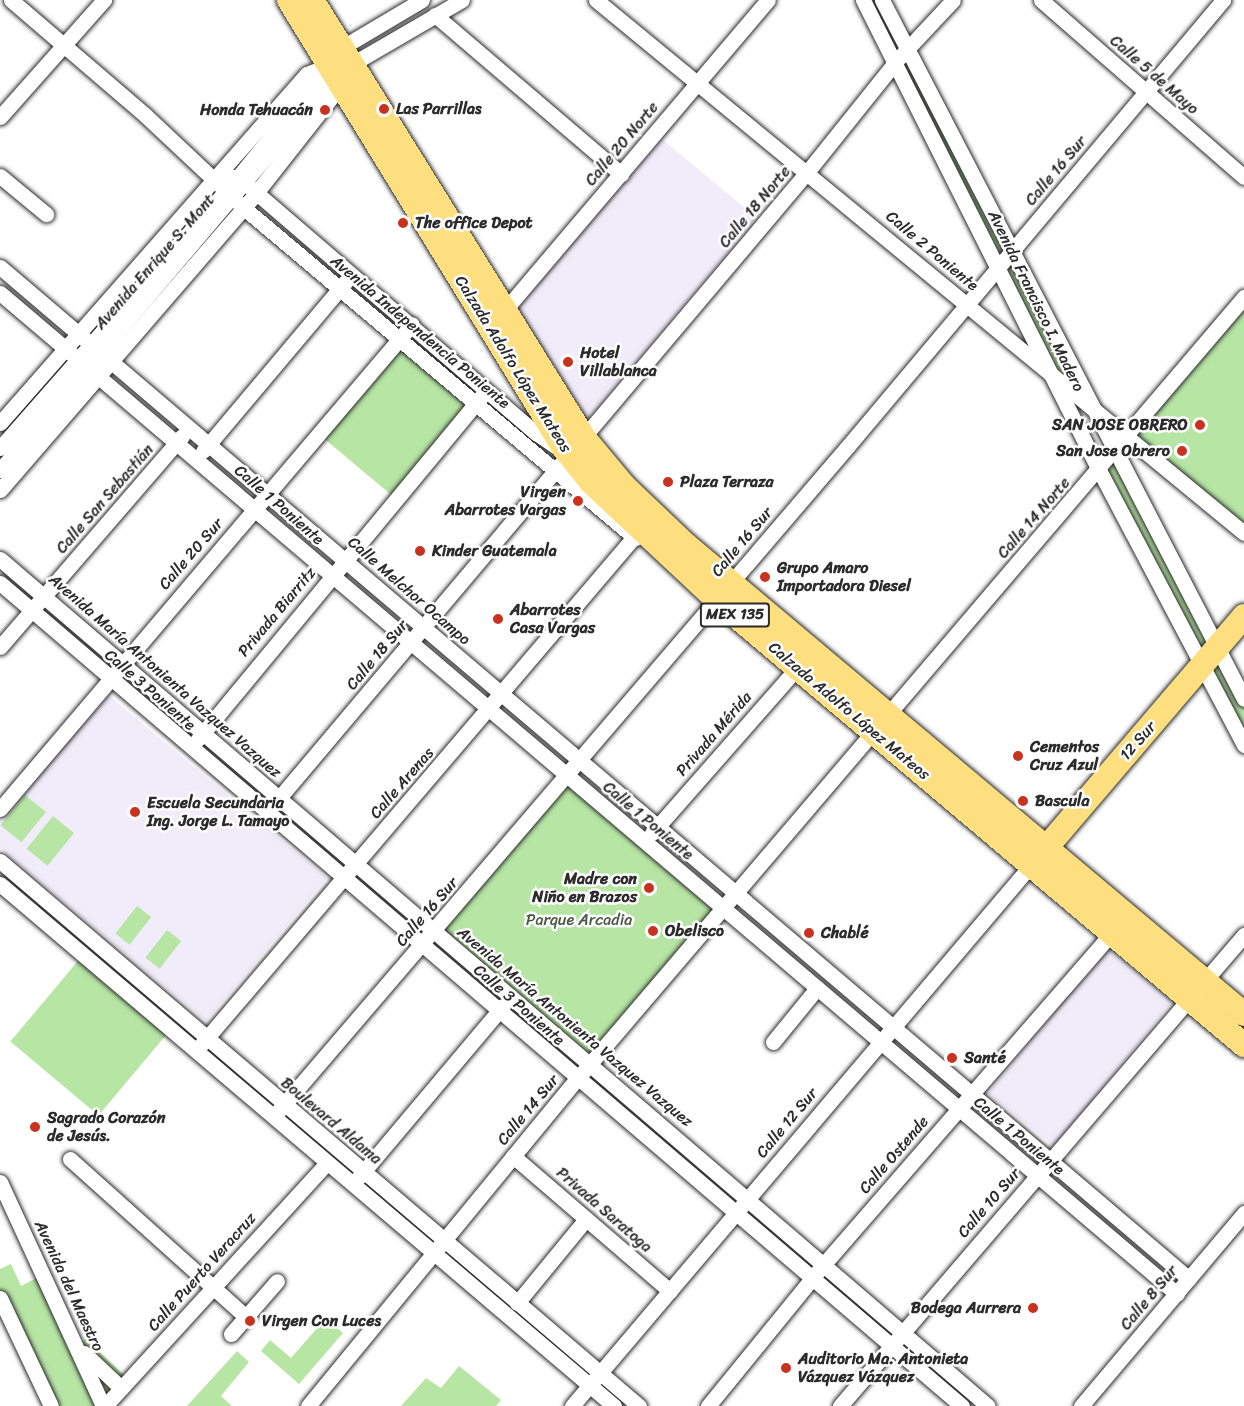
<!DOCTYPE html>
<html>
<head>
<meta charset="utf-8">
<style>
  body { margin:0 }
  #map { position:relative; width:1244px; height:1406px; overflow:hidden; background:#fff; font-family:Sriracha,sans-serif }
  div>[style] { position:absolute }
  .built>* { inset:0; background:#f1ecfa; transform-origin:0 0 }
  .green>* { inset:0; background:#b6e5a4; transform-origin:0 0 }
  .roads { filter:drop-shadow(0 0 2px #2b2b2b) drop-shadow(0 0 2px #2b2b2b) }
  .street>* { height:15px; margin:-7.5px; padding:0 7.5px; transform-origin:7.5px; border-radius:7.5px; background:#fff }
  .primary>* { height:24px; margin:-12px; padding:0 12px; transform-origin:12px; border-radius:12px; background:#fedf80 }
  .dots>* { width:16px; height:16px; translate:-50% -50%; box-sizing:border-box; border:3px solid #fff; border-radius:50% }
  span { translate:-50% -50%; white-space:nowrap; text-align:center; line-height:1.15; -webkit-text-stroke:5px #fff; paint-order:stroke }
  .shield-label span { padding:2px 4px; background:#fff; border:2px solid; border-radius:4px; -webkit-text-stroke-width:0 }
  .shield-label { font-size:15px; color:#2b2b2b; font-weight:700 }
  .street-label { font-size:16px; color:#2b2b2b }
  .poi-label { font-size:16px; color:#2b2b2b; font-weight:700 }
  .left { translate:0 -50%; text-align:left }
  .right { translate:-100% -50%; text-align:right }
  .park-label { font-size:16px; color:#4e5a49 }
</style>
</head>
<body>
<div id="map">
  <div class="built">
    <i style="clip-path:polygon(662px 139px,757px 218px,585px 421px,516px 309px)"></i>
    <i style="clip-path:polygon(108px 695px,327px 878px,206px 1021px,0 848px,0 819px)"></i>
    <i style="left:1106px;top:948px;width:85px;height:187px;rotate:39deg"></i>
  </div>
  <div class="green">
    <i style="clip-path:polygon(863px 0,882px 0,1092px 408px,1053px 374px)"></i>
    <i style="clip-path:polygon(1244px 297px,1244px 533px,1128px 437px)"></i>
    <i style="left:400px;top:339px;width:99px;height:125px;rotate:40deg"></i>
    <i style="clip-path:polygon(1115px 452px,1244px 699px,1244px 745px,1099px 470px)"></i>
    <i style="left:567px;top:776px;width:206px;height:204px;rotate:40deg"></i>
    <i style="left:25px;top:795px;width:27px;height:39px;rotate:39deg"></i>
    <i style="left:53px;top:816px;width:27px;height:42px;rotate:39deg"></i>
    <i style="left:137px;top:906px;width:18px;height:35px;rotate:38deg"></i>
    <i style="left:167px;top:930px;width:18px;height:35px;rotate:38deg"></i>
    <i style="left:83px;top:955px;width:115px;height:113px;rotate:40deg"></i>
    <i style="clip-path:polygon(11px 1264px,21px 1286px,44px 1274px,79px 1347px,85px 1339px,135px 1385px,116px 1406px,51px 1406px,0 1297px,0 1269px)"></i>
    <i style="clip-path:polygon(326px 1318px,343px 1333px,299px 1384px,261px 1351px,270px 1340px,291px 1358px)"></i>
    <i style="clip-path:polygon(237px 1351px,249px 1362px,221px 1396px,232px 1406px,187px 1406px)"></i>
    <i style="clip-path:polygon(459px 1366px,501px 1400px,496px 1406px,401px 1406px,426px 1378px,441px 1388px)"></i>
  </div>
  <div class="roads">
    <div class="street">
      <i style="left:11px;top:0;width:177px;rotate:40.6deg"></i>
      <i style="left:145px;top:115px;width:136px;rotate:43.2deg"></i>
      <i style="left:244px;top:208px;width:512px;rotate:40.16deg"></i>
      <i style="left:596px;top:0;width:839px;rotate:39.44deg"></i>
      <i style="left:863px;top:0;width:526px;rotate:63.34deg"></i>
      <i style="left:1099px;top:470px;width:311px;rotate:62.2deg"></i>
      <i style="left:882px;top:0;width:787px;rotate:62.62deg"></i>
      <i style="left:1041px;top:0;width:269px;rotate:41.1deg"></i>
      <i style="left:435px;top:15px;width:245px;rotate:40.5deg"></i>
      <i style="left:341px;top:48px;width:94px;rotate:-30.7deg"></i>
      <i style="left:352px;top:64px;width:127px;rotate:-30.2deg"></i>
      <i style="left:0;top:117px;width:157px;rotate:-48.4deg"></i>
      <i style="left:0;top:176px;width:60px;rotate:39.6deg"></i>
      <i style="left:216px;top:178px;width:22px;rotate:-3deg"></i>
      <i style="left:238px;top:177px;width:393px;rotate:40.7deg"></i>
      <i style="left:536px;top:433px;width:29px;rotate:34deg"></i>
      <i style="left:0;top:267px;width:1561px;rotate:40.4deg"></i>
      <i style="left:0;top:293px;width:1545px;rotate:40.38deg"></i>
      <i style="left:504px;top:311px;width:408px;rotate:-49.7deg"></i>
      <i style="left:0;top:423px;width:465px;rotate:-48.7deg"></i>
      <i style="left:307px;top:74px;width:24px;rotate:-22deg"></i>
      <i style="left:0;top:448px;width:361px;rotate:-48.7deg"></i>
      <i style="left:238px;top:177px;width:144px;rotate:-50.9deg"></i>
      <i style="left:203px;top:451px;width:222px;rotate:-49.9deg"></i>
      <i style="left:0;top:470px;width:513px;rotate:-49.67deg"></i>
      <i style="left:0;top:490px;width:392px;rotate:-49.2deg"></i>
      <i style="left:256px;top:193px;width:137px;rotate:-51.8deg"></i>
      <i style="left:0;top:559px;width:1301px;rotate:40.61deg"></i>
      <i style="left:0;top:583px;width:1266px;rotate:40.55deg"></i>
      <i style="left:0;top:647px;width:279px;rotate:-49.2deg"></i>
      <i style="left:198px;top:739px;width:444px;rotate:-50.4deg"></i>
      <i style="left:274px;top:804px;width:828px;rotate:-49.85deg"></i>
      <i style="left:808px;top:171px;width:141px;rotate:-51.3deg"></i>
      <i style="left:896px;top:61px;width:83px;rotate:-46.9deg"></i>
      <i style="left:0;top:809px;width:636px;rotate:-49.65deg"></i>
      <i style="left:652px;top:833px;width:227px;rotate:-48.7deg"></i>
      <i style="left:0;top:861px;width:840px;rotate:40.46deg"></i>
      <i style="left:0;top:884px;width:806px;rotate:40.37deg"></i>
      <i style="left:773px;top:1042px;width:70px;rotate:-50.8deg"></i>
      <i style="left:200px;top:1046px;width:669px;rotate:-49.55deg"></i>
      <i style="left:274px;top:1116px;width:882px;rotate:-49.41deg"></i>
      <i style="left:848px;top:446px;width:583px;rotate:-49.94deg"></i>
      <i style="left:513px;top:1156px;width:207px;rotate:40.7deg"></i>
      <i style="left:70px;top:1159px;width:237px;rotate:41.9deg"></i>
      <i style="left:358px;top:1178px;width:225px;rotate:-49.9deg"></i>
      <i style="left:0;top:1182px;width:247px;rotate:65.3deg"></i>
      <i style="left:0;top:1298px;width:119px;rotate:64.7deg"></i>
      <i style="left:517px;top:1303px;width:109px;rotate:-50.6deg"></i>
      <i style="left:231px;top:1334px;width:70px;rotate:-49deg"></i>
      <i style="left:84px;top:1353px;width:51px;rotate:43.4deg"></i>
      <i style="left:105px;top:1406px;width:329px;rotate:-47.6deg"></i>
      <i style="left:308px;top:1406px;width:423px;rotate:-50.6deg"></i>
      <i style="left:577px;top:1079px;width:1028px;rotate:-49.54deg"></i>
      <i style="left:572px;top:1406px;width:717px;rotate:-49.69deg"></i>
      <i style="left:708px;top:1406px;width:183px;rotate:-50.8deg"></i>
      <i style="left:824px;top:1264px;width:440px;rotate:-49deg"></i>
      <i style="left:840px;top:1406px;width:621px;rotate:-49.38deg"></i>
      <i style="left:1081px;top:1406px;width:253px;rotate:-49.8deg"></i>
    </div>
    <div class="primary">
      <i style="left:289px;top:0;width:526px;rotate:58.46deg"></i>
      <i style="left:564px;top:448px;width:43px;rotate:51.5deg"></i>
      <i style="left:591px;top:482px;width:173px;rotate:43.1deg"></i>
      <i style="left:717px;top:600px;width:690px;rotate:40.18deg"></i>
      <i style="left:312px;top:0;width:516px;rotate:58.16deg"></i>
      <i style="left:584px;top:438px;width:64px;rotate:50.1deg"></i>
      <i style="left:625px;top:487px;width:84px;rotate:43.6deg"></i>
      <i style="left:686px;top:545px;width:729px;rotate:40.05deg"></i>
      <i style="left:1046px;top:848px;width:305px;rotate:-49.5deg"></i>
    </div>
  </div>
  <div class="dots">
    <i style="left:384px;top:109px;background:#c8321e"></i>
    <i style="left:325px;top:110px;background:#c8321e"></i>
    <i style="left:403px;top:223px;background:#c8321e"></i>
    <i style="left:568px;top:362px;background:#c8321e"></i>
    <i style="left:1200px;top:425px;background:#c8321e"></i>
    <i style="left:1182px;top:451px;background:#c8321e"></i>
    <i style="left:668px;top:482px;background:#c8321e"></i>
    <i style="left:578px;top:501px;background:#c8321e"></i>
    <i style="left:420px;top:551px;background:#c8321e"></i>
    <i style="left:765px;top:577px;background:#c8321e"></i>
    <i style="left:498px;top:619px;background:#c8321e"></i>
    <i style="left:1018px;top:756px;background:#c8321e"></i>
    <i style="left:1023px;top:801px;background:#c8321e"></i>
    <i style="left:135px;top:812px;background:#c8321e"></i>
    <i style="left:649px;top:888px;background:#c8321e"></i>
    <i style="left:653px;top:931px;background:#c8321e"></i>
    <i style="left:809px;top:933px;background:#c8321e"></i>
    <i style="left:952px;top:1058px;background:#c8321e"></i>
    <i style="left:35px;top:1127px;background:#c8321e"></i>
    <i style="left:1033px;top:1308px;background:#c8321e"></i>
    <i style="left:250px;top:1321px;background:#c8321e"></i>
    <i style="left:786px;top:1368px;background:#c8321e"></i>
  </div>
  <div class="shield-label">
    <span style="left:735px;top:615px">MEX 135</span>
  </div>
  <div class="street-label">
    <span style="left:1154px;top:75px;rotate:41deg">Calle 5 de Mayo</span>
    <span style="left:622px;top:144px;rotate:-50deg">Calle 20 Norte</span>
    <span style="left:1056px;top:171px;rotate:-50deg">Calle 16 Sur</span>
    <span style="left:755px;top:207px;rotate:-50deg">Calle 18 Norte</span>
    <span style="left:932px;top:251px;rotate:40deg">Calle 2 Poniente</span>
    <span style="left:155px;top:262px;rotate:-49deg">Avenida Enrique S. Mont</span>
    <span style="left:1036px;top:301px;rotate:64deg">Avenida Francisco I. Madero</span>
    <span style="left:420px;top:332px;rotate:40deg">Avenida Independencia Poniente</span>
    <span style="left:513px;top:364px;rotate:58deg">Calzada Adolfo López Mateos</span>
    <span style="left:105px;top:499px;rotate:-49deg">Calle San Sebastián</span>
    <span style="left:279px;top:505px;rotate:41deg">Calle 1 Poniente</span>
    <span style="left:1034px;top:518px;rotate:-49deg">Calle 14 Norte</span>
    <span style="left:742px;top:542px;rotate:-50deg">Calle 16 Sur</span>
    <span style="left:191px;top:554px;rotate:-49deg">Calle 20 Sur</span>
    <span style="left:409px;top:591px;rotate:41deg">Calle Melchor Ocampo</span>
    <span style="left:277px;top:612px;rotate:-50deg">Privada Biarritz</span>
    <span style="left:377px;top:655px;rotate:-50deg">Calle 18 Sur</span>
    <span style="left:165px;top:676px;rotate:41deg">Avenida María Antonienta Vazquez Vazquez</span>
    <span style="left:150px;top:690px;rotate:41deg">Calle 3 Poniente</span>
    <span style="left:849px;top:711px;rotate:40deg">Calzada Adolfo López Mateos</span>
    <span style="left:714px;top:734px;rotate:-49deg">Privada Mérida</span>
    <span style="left:1138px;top:741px;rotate:-49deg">12 Sur</span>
    <span style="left:402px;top:783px;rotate:-49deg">Calle Arenas</span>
    <span style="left:648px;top:821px;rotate:40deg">Calle 1 Poniente</span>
    <span style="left:427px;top:912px;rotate:-49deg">Calle 16 Sur</span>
    <span style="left:519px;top:1005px;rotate:41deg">Calle 3 Poniente</span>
    <span style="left:575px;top:1027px;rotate:40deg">Avenida María Antonienta Vazquez Vazquez</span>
    <span style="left:528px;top:1110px;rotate:-50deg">Calle 14 Sur</span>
    <span style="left:331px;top:1121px;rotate:40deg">Boulevard Aldama</span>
    <span style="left:787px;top:1123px;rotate:-50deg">Calle 12 Sur</span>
    <span style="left:1019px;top:1136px;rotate:40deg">Calle 1 Poniente</span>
    <span style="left:894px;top:1155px;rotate:-49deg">Calle Ostende</span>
    <span style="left:989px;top:1203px;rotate:-49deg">Calle 10 Sur</span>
    <span style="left:604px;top:1210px;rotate:41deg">Privada Saratoga</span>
    <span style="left:202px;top:1272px;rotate:-48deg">Calle Puerto Veracruz</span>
    <span style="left:69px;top:1286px;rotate:65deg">Avenida del Maestro</span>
    <span style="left:1149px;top:1298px;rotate:-50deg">Calle 8 Sur</span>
  </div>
  <div class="poi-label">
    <span class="left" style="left:396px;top:109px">Las Parrillas</span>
    <span class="right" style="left:313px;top:110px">Honda Tehuacán</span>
    <span class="left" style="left:415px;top:223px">The office Depot</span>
    <span class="left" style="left:580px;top:362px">Hotel<br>Villablanca</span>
    <span class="right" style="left:1188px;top:425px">SAN JOSE OBRERO</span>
    <span class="right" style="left:1170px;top:451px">San Jose Obrero</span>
    <span class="left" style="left:680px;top:482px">Plaza Terraza</span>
    <span class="right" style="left:566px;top:501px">Virgen<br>Abarrotes Vargas</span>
    <span class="left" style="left:432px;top:551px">Kinder Guatemala</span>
    <span class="left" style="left:777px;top:577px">Grupo Amaro<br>Importadora Diesel</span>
    <span class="left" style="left:510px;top:619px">Abarrotes<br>Casa Vargas</span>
    <span class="left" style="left:1030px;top:756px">Cementos<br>Cruz Azul</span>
    <span class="left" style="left:1035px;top:801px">Bascula</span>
    <span class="left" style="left:147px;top:812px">Escuela Secundaria<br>Ing. Jorge L. Tamayo</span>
    <span class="right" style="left:637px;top:888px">Madre con<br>Niño en Brazos</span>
    <span class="left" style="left:665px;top:931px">Obelisco</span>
    <span class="left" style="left:821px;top:933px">Chablé</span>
    <span class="left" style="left:964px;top:1058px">Santé</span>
    <span class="left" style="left:47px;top:1127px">Sagrado Corazón<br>de Jesús.</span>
    <span class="right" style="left:1021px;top:1308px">Bodega Aurrera</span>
    <span class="left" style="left:262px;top:1321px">Virgen Con Luces</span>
    <span class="left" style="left:798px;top:1368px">Auditorio Ma. Antonieta<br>Vázquez Vázquez</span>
  </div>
  <div class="park-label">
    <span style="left:579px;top:920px">Parque Arcadia</span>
  </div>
</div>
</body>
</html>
